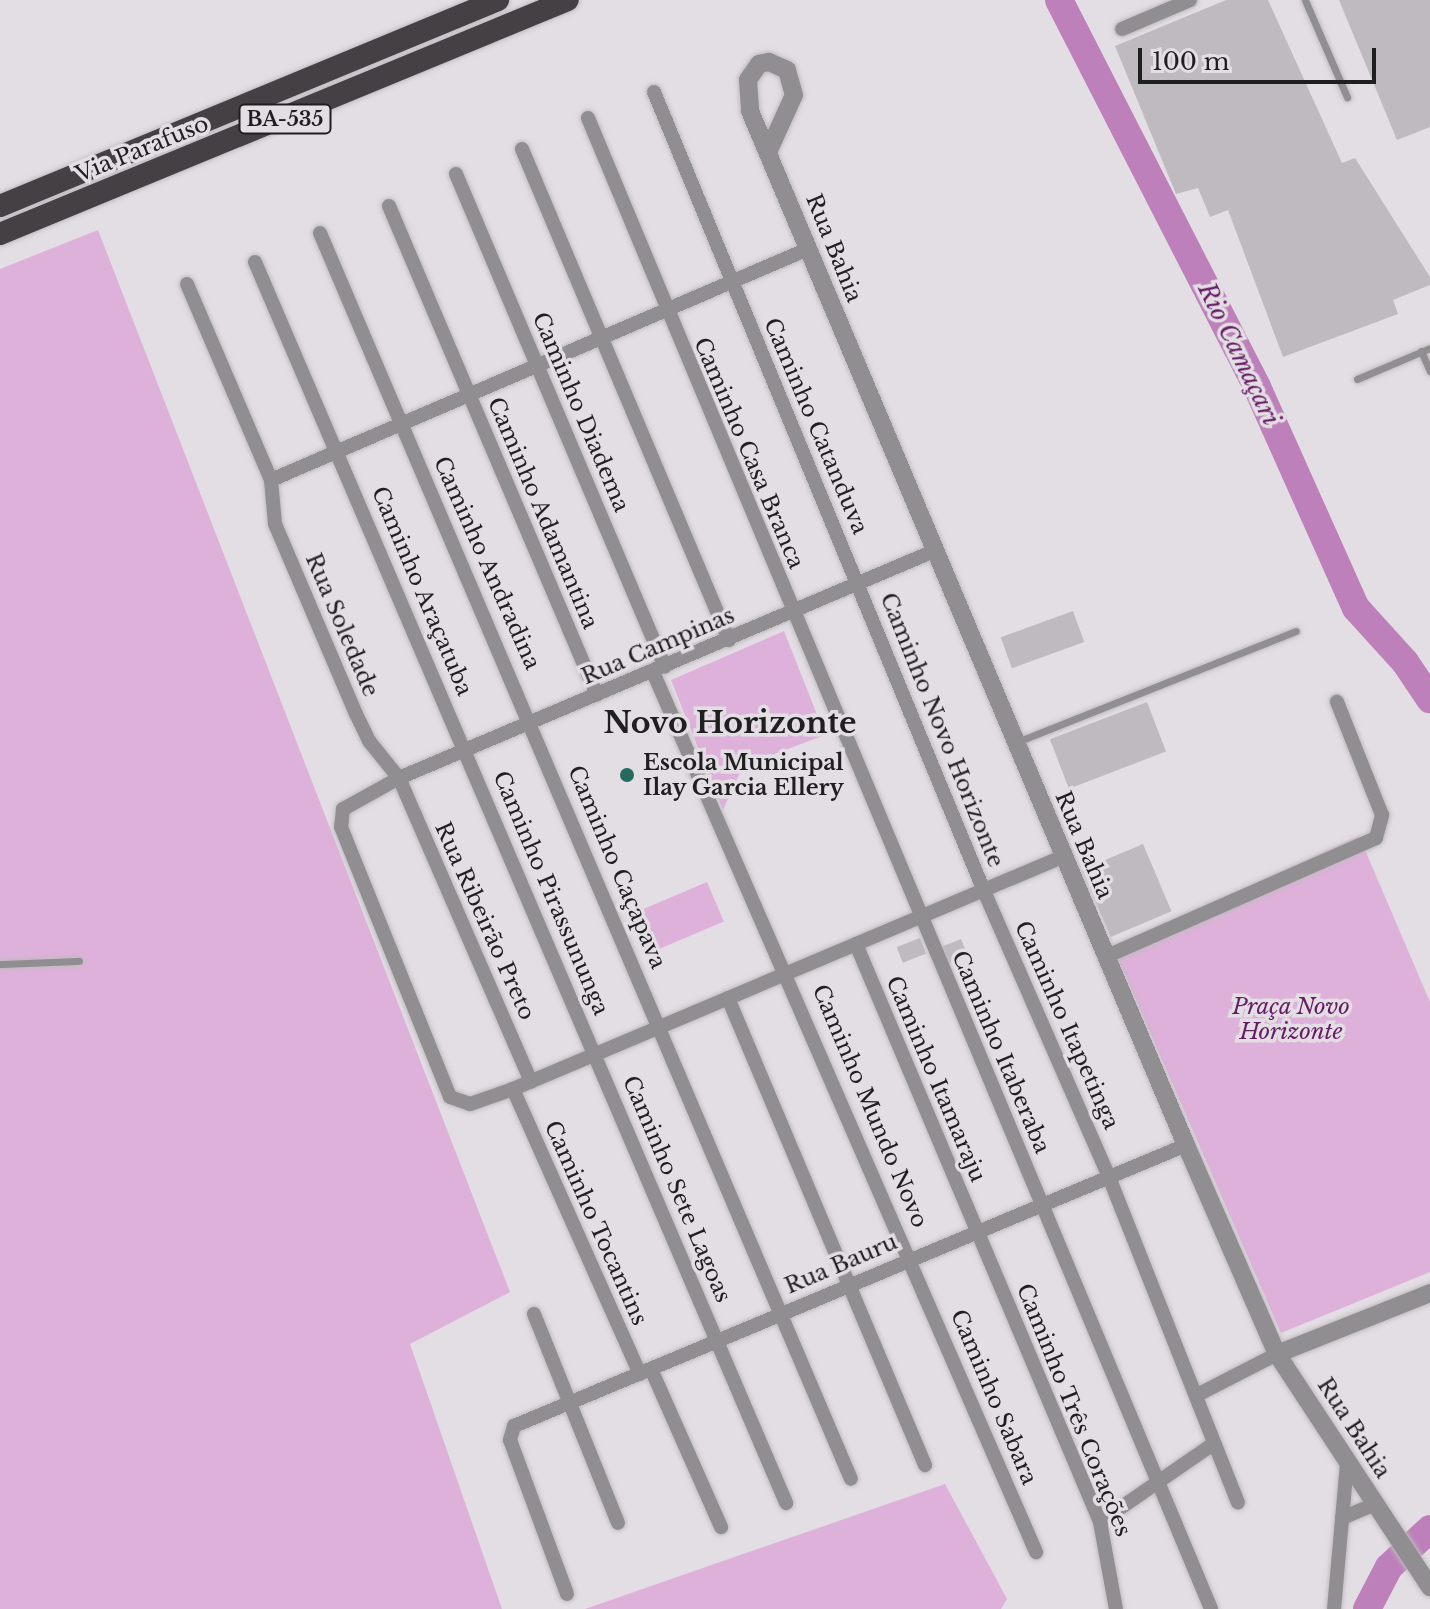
<!DOCTYPE html>
<html>
<head>
<meta charset="utf-8">
<style>
  body { margin:0 }
  #map { position:relative; width:1430px; height:1609px; overflow:hidden; background:#e3dee3; font-family:"Libre Baskerville",serif }
  div>[style] { position:absolute }
  .green>* { inset:0; background:#deb1db; transform-origin:0 0 }
  .river>* { height:28px; margin:-14px; padding:0 14px; transform-origin:14px; border-radius:14px; background:#bd80bb }
  .building>* { inset:0; background:#bfbabf; transform-origin:0 0 }
  .roads { filter:drop-shadow(0 0 2px #c0bcc0) drop-shadow(0 0 2px #c0bcc0) }
  .service>* { height:7px; margin:-3.5px; padding:0 3.5px; transform-origin:3.5px; border-radius:3.5px; background:#908e90 }
  .minor>* { height:14px; margin:-7px; padding:0 7px; transform-origin:7px; border-radius:7px; background:#908e90 }
  .tertiary>* { height:18px; margin:-9px; padding:0 9px; transform-origin:9px; border-radius:9px; background:#908e90 }
  .trunk>* { height:22px; margin:-11px; padding:0 11px; transform-origin:11px; border-radius:11px; background:#444044 }
  .dots>* { width:22px; height:22px; translate:-50% -50%; box-sizing:border-box; border:4px solid #e3dee3; border-radius:50% }
  span { translate:-50% -50%; white-space:nowrap; text-align:center; line-height:1.15; -webkit-text-stroke:7px #e3dee3; paint-order:stroke }
  .shield-label span { padding:2px 6px; background:#e3dee3; border:2px solid; border-radius:6px; -webkit-text-stroke-width:0 }
  .shield-label { font-size:20px; color:#201f20; font-weight:700 }
  .street-label { font-size:22px; color:#201f20 }
  .poi-label { font-size:22px; color:#201f20; font-weight:700 }
  .left { translate:0 -50%; text-align:left }
  .park-label { font-size:22px; color:#651c64; font-style:italic }
  .water-label { font-size:24px; color:#651c65; font-style:italic }
  .district-label { font-size:30px; color:#201f20; font-weight:700 }
  .scale { position:absolute; left:1138px; top:48px; width:238px; height:36px; box-sizing:border-box; border:4px solid #201f20; border-top:0; padding-left:10px; font-size:24px; line-height:28px; white-space:nowrap; color:#201f20; -webkit-text-stroke:6px #e3dee3; paint-order:stroke }
</style>
</head>
<body>
<div id="map">
  <div class="green">
    <i style="clip-path:polygon(98px 230px,510px 1292px,410px 1344px,502px 1609px,0 1609px,0 269px)"></i>
    <i style="clip-path:polygon(784px 631px,825px 735px,743px 766px,723px 810px,671px 680px)"></i>
    <i style="clip-path:polygon(1359px 836px,1430px 1002px,1430px 1272px,1281px 1333px,1113px 947px)"></i>
    <i style="left:707px;top:882px;width:43px;height:71px;rotate:67deg"></i>
    <i style="clip-path:polygon(945px 1484px,1007px 1599px,1001px 1609px,585px 1609px)"></i>
  </div>
  <div class="river">
    <i style="left:1059px;top:0;width:435px;rotate:62.9deg"></i>
    <i style="left:1257px;top:387px;width:242px;rotate:65.9deg"></i>
    <i style="left:1356px;top:608px;width:73px;rotate:47.8deg"></i>
    <i style="left:1405px;top:662px;width:45px;rotate:56deg"></i>
    <i style="left:1367px;top:1609px;width:47px;rotate:-62.4deg"></i>
    <i style="left:1389px;top:1567px;width:56px;rotate:-42.8deg"></i>
  </div>
  <div class="building">
    <i style="clip-path:polygon(1226px 0,1268px 0,1342px 163px,1355px 158px,1430px 277px,1430px 285px,1393px 300px,1398px 314px,1283px 357px,1228px 210px,1210px 217px,1198px 188px,1176px 194px,1115px 46px)"></i>
    <i style="clip-path:polygon(1339px 0,1430px 0,1430px 127px,1397px 140px)"></i>
    <i style="left:1073px;top:611px;width:33px;height:77px;rotate:70deg"></i>
    <i style="left:1147px;top:702px;width:53px;height:104px;rotate:69deg"></i>
    <i style="left:1143px;top:844px;width:73px;height:66px;rotate:67deg"></i>
    <i style="left:920px;top:938px;width:17px;height:25px;rotate:69deg"></i>
    <i style="left:961px;top:939px;width:18px;height:24px;rotate:68deg"></i>
  </div>
  <div class="roads">
    <div class="service">
      <i style="left:1305px;top:0;width:106px;rotate:66.6deg"></i>
      <i style="left:1421px;top:351px;width:22px;rotate:66deg"></i>
      <i style="left:1357px;top:379px;width:79px;rotate:-23deg"></i>
      <i style="left:1017px;top:742px;width:300px;rotate:-21.7deg"></i>
      <i style="left:0;top:964px;width:79px;rotate:-2.2deg"></i>
    </div>
    <div class="minor">
      <i style="left:1122px;top:29px;width:74px;rotate:-23.1deg"></i>
      <i style="left:654px;top:92px;width:864px;rotate:67.56deg"></i>
      <i style="left:984px;top:891px;width:312px;rotate:66.4deg"></i>
      <i style="left:1109px;top:1177px;width:350px;rotate:68.4deg"></i>
      <i style="left:588px;top:118px;width:1616px;rotate:67.32deg"></i>
      <i style="left:522px;top:149px;width:533px;rotate:67.14deg"></i>
      <i style="left:456px;top:174px;width:535px;rotate:67.03deg"></i>
      <i style="left:389px;top:206px;width:531px;rotate:66.96deg"></i>
      <i style="left:320px;top:233px;width:1354px;rotate:66.92deg"></i>
      <i style="left:255px;top:262px;width:1350px;rotate:66.83deg"></i>
      <i style="left:187px;top:284px;width:213px;rotate:66.8deg"></i>
      <i style="left:271px;top:480px;width:44px;rotate:84.8deg"></i>
      <i style="left:275px;top:524px;width:207px;rotate:66.9deg"></i>
      <i style="left:356px;top:714px;width:30px;rotate:64deg"></i>
      <i style="left:369px;top:741px;width:48px;rotate:51deg"></i>
      <i style="left:399px;top:778px;width:331px;rotate:66.5deg"></i>
      <i style="left:271px;top:480px;width:585px;rotate:-23.28deg"></i>
      <i style="left:934px;top:551px;width:581px;rotate:157.01deg"></i>
      <i style="left:399px;top:778px;width:64px;rotate:151deg"></i>
      <i style="left:343px;top:809px;width:18px;rotate:96deg"></i>
      <i style="left:341px;top:827px;width:291px;rotate:68deg"></i>
      <i style="left:450px;top:1097px;width:21px;rotate:19deg"></i>
      <i style="left:470px;top:1104px;width:46px;rotate:-19.2deg"></i>
      <i style="left:513px;top:1089px;width:596px;rotate:-22.91deg"></i>
      <i style="left:653px;top:672px;width:960px;rotate:66.48deg"></i>
      <i style="left:856px;top:944px;width:627px;rotate:67.11deg"></i>
      <i style="left:1100px;top:1522px;width:88px;rotate:79.6deg"></i>
      <i style="left:1105px;top:957px;width:296px;rotate:-23.7deg"></i>
      <i style="left:1376px;top:838px;width:24px;rotate:-75deg"></i>
      <i style="left:1382px;top:815px;width:122px;rotate:-111.7deg"></i>
      <i style="left:728px;top:998px;width:507px;rotate:67.13deg"></i>
      <i style="left:513px;top:1089px;width:312px;rotate:66deg"></i>
      <i style="left:534px;top:1314px;width:225px;rotate:68.1deg"></i>
      <i style="left:651px;top:1369px;width:173px;rotate:66.1deg"></i>
      <i style="left:1197px;top:1395px;width:90px;rotate:-27.1deg"></i>
      <i style="left:1342px;top:1518px;width:36px;rotate:-23deg"></i>
      <i style="left:1100px;top:1522px;width:137px;rotate:-34.6deg"></i>
      <i style="left:567px;top:1594px;width:164px;rotate:-110.3deg"></i>
      <i style="left:510px;top:1440px;width:15px;rotate:-74deg"></i>
      <i style="left:514px;top:1426px;width:728px;rotate:-22.69deg"></i>
      <i style="left:1334px;top:1609px;width:148px;rotate:-84.9deg"></i>
    </div>
    <div class="tertiary">
      <i style="left:769px;top:150px;width:60px;rotate:-65.6deg"></i>
      <i style="left:794px;top:95px;width:26px;rotate:-106deg"></i>
      <i style="left:787px;top:70px;width:20px;rotate:-156deg"></i>
      <i style="left:769px;top:62px;width:10px;rotate:169deg"></i>
      <i style="left:759px;top:64px;width:19px;rotate:125deg"></i>
      <i style="left:748px;top:80px;width:31px;rotate:86deg"></i>
      <i style="left:750px;top:111px;width:1122px;rotate:67.14deg"></i>
      <i style="left:1186px;top:1145px;width:228px;rotate:66.5deg"></i>
      <i style="left:1277px;top:1354px;width:279px;rotate:56.7deg"></i>
      <i style="left:1277px;top:1354px;width:165px;rotate:-21.7deg"></i>
    </div>
    <div class="trunk">
      <i style="left:0;top:206px;width:539px;rotate:-22.47deg"></i>
      <i style="left:0;top:234px;width:614px;rotate:-22.39deg"></i>
    </div>
  </div>
  <div class="dots">
    <i style="left:627px;top:775px;background:#256a5d"></i>
  </div>
  <div class="shield-label">
    <span style="left:285px;top:119px">BA-535</span>
  </div>
  <div class="street-label">
    <span style="left:142px;top:149px;rotate:-22deg">Via Parafuso</span>
    <span style="left:834px;top:248px;rotate:68deg">Rua Bahia</span>
    <span style="left:581px;top:412px;rotate:67deg">Caminho Diadema</span>
    <span style="left:816px;top:426px;rotate:67deg">Caminho Catanduva</span>
    <span style="left:749px;top:453px;rotate:67deg">Caminho Casa Branca</span>
    <span style="left:543px;top:513px;rotate:67deg">Caminho Adamantina</span>
    <span style="left:487px;top:563px;rotate:66deg">Caminho Andradina</span>
    <span style="left:422px;top:591px;rotate:67deg">Caminho Araçatuba</span>
    <span style="left:342px;top:625px;rotate:67deg">Rua Soledade</span>
    <span style="left:658px;top:646px;rotate:-23deg">Rua Campinas</span>
    <span style="left:942px;top:730px;rotate:68deg">Caminho Novo Horizonte</span>
    <span style="left:1084px;top:845px;rotate:67deg">Rua Bahia</span>
    <span style="left:617px;top:867px;rotate:67deg">Caminho Caçapava</span>
    <span style="left:551px;top:893px;rotate:67deg">Caminho Pirassununga</span>
    <span style="left:485px;top:921px;rotate:66deg">Rua Ribeirão Preto</span>
    <span style="left:1067px;top:1025px;rotate:66deg">Caminho Itapetinga</span>
    <span style="left:1001px;top:1052px;rotate:67deg">Caminho Itaberaba</span>
    <span style="left:936px;top:1079px;rotate:67deg">Caminho Itamaraju</span>
    <span style="left:870px;top:1106px;rotate:67deg">Caminho Mundo Novo</span>
    <span style="left:677px;top:1189px;rotate:67deg">Caminho Sete Lagoas</span>
    <span style="left:596px;top:1223px;rotate:66deg">Caminho Tocantins</span>
    <span style="left:841px;top:1264px;rotate:-23deg">Rua Bauru</span>
    <span style="left:994px;top:1397px;rotate:67deg">Caminho Sabara</span>
    <span style="left:1074px;top:1410px;rotate:68deg">Caminho Três Corações</span>
    <span style="left:1354px;top:1428px;rotate:57deg">Rua Bahia</span>
  </div>
  <div class="poi-label">
    <span class="left" style="left:643px;top:775px">Escola Municipal<br>Ilay Garcia Ellery</span>
  </div>
  <div class="park-label">
    <span style="left:1291px;top:1019px">Praça Novo<br>Horizonte</span>
  </div>
  <div class="water-label">
    <span style="left:1239px;top:354px;rotate:64deg">Rio Camaçari</span>
  </div>
  <div class="district-label">
    <span style="left:730px;top:723px">Novo Horizonte</span>
  </div>
  <div class="scale">100 m</div>
</div>
</body>
</html>
